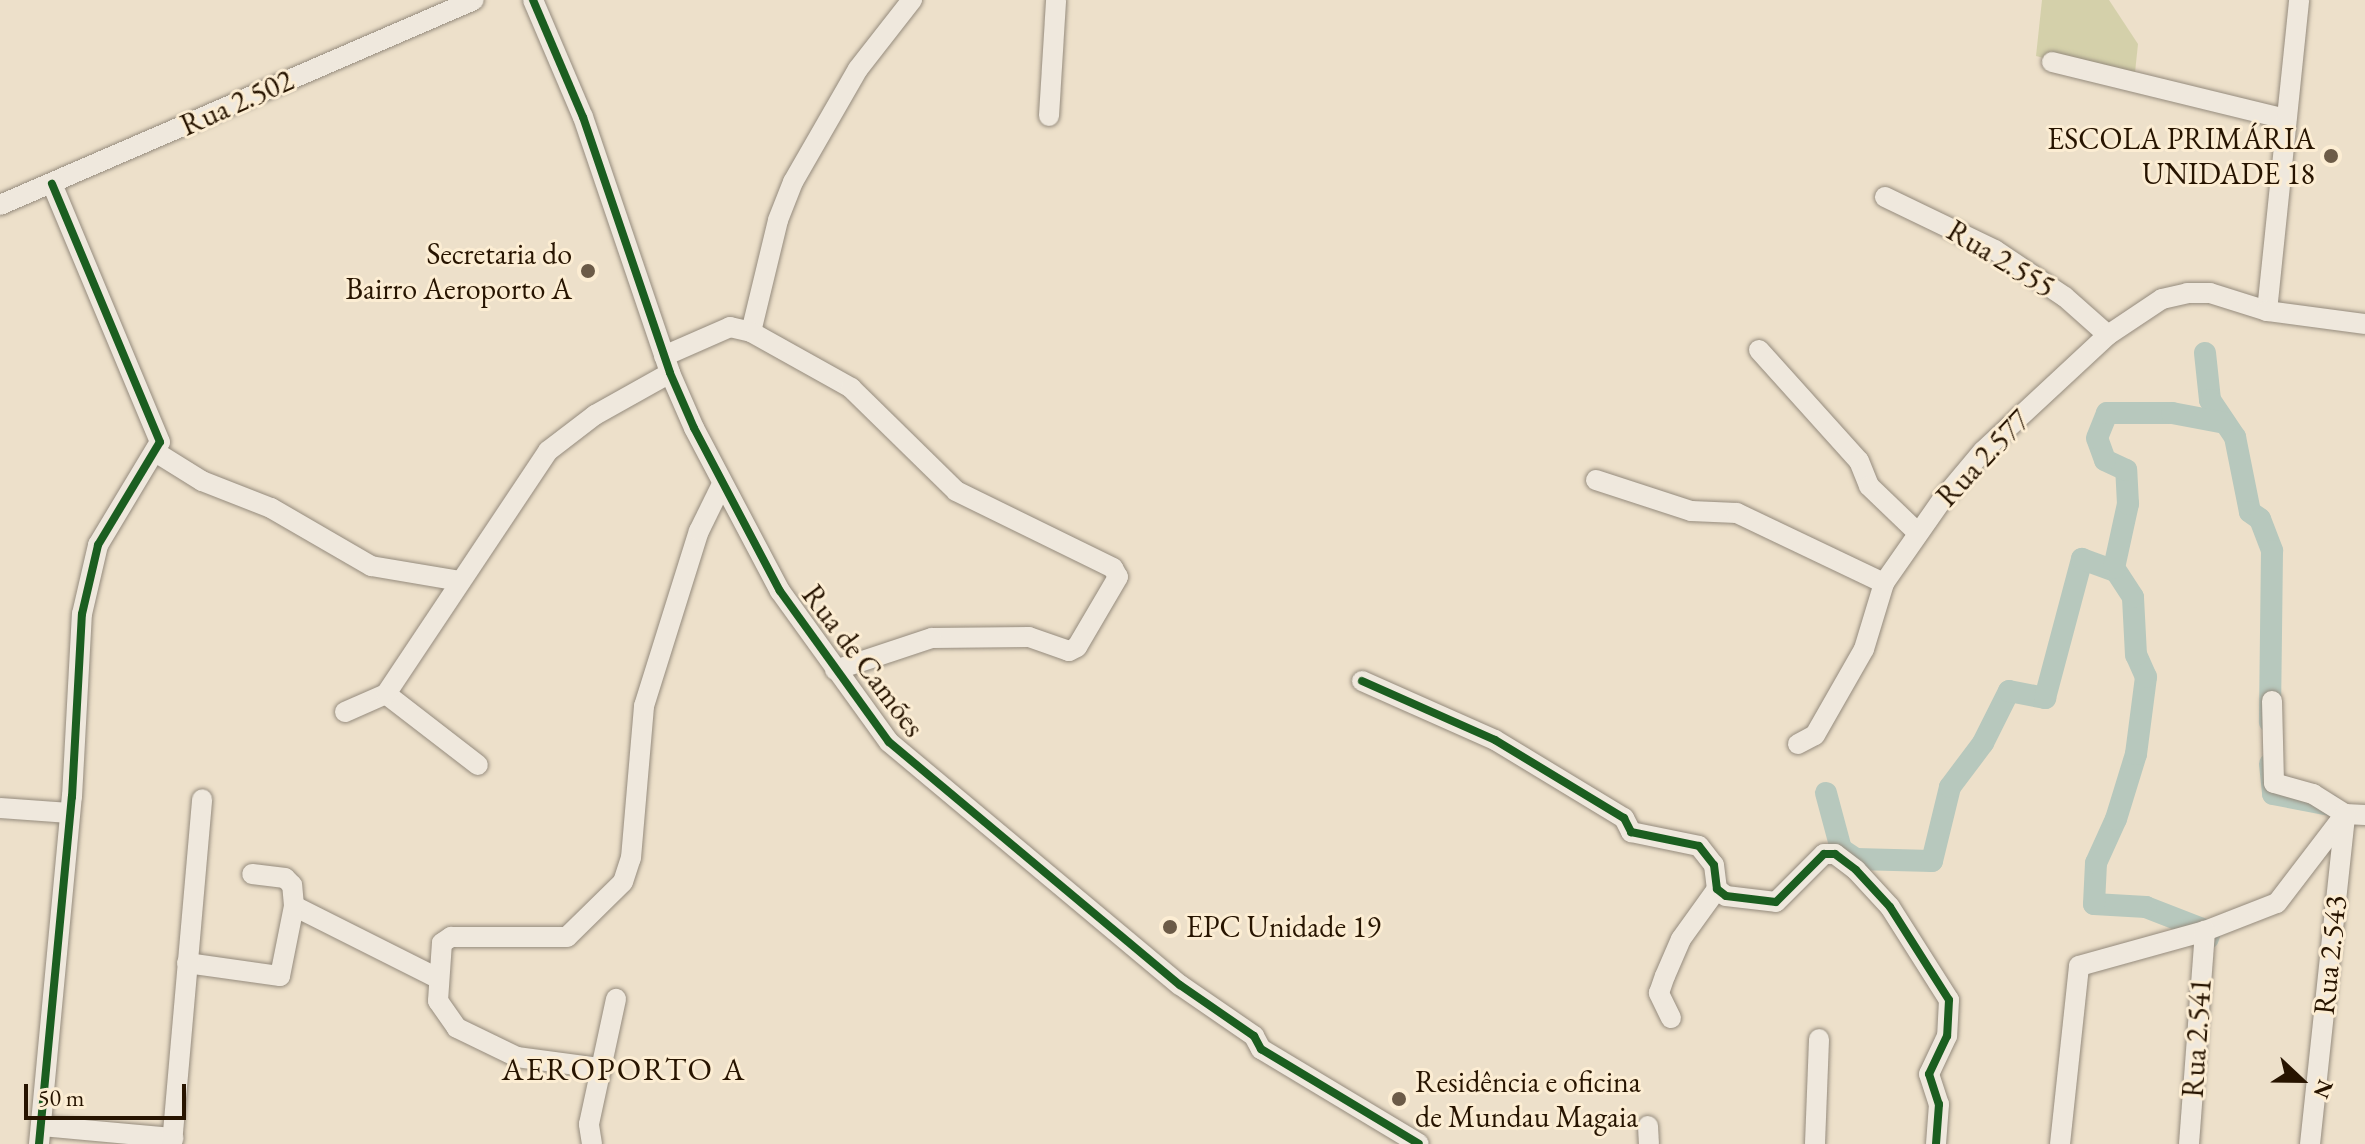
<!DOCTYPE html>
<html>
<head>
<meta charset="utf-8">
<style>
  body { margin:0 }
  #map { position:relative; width:2365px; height:1144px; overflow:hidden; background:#ede0ca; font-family:"EB Garamond",serif }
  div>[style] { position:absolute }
  .green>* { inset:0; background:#d4d0aa }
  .canal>* { height:22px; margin:-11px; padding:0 11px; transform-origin:11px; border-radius:11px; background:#b7c8bd }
  .roads { filter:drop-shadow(0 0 2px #958b7d) drop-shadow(0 0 2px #958b7d) }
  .minor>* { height:20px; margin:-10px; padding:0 10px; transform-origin:10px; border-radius:10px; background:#efe8dd }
  .cycleway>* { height:8px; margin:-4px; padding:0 4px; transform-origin:4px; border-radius:4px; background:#1b5e20 }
  .dots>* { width:22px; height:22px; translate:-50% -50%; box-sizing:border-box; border:4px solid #fcedd3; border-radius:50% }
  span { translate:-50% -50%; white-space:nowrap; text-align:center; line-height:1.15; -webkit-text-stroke:6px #fcedd3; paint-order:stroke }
  .street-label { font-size:30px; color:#271400 }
  .poi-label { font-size:30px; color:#271400 }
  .right { translate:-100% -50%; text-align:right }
  .left { translate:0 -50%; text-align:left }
  .neighbourhood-label { font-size:32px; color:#271400; letter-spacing:2px }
  .north { position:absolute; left:2261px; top:1040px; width:80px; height:80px; -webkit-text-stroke:6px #fcedd3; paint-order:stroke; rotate:112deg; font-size:22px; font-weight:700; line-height:32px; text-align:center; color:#271400 }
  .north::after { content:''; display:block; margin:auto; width:28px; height:36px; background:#271400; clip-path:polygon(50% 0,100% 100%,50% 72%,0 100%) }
  .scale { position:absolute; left:24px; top:1084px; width:162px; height:36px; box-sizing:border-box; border:4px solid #271400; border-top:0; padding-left:10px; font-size:24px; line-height:28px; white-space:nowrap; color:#271400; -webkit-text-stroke:6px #fcedd3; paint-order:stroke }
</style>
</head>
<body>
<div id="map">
  <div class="green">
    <i style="clip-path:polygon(2042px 0,2109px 0,2138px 44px,2134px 82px,2036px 56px)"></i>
  </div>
  <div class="canal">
    <i style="left:2205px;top:353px;width:47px;rotate:83.9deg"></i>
    <i style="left:2210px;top:400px;width:45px;rotate:56deg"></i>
    <i style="left:2235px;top:437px;width:76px;rotate:78.7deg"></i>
    <i style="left:2250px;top:512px;width:12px;rotate:35deg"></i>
    <i style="left:2260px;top:519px;width:34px;rotate:69deg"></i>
    <i style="left:2272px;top:551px;width:171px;rotate:90.7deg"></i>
    <i style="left:2270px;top:764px;width:30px;rotate:84deg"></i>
    <i style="left:2273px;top:794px;width:58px;rotate:10.9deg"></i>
    <i style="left:1826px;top:793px;width:58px;rotate:75deg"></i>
    <i style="left:1841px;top:849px;width:18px;rotate:34deg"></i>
    <i style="left:1856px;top:859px;width:76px;rotate:1.5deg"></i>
    <i style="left:1932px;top:861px;width:76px;rotate:-76.3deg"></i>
    <i style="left:1950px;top:787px;width:55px;rotate:-53.1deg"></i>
    <i style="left:1983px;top:743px;width:58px;rotate:-63.4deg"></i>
    <i style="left:2009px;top:691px;width:37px;rotate:11deg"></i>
    <i style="left:2045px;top:698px;width:144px;rotate:-75.1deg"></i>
    <i style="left:2082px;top:559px;width:35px;rotate:20deg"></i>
    <i style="left:2208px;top:938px;width:6px;rotate:-72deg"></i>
    <i style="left:2210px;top:932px;width:69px;rotate:-158.7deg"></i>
    <i style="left:2146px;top:907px;width:52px;rotate:-176.7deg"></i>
    <i style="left:2094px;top:904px;width:41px;rotate:-87.2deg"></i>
    <i style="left:2096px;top:863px;width:48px;rotate:-65.6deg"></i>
    <i style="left:2116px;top:819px;width:68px;rotate:-72.9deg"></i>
    <i style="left:2136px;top:754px;width:78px;rotate:-82.6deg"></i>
    <i style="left:2146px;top:677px;width:24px;rotate:-114deg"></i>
    <i style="left:2136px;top:655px;width:58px;rotate:-93deg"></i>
    <i style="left:2133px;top:597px;width:35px;rotate:-123deg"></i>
    <i style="left:2114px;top:568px;width:66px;rotate:-77.7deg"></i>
    <i style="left:2128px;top:504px;width:34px;rotate:-93deg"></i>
    <i style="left:2126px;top:470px;width:23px;rotate:-155deg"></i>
    <i style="left:2105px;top:460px;width:23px;rotate:-110deg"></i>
    <i style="left:2097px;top:438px;width:27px;rotate:-68deg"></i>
    <i style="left:2107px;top:413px;width:65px"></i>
    <i style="left:2172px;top:413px;width:54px;rotate:10.7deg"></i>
  </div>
  <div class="roads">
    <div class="minor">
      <i style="left:533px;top:0;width:127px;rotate:66.9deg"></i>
      <i style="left:583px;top:117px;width:270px;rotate:71.2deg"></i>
      <i style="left:670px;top:373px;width:60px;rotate:66.4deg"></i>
      <i style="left:694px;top:428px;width:184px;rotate:62.2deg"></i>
      <i style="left:780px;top:591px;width:186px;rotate:54.2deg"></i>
      <i style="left:889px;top:742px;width:379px;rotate:39.9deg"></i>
      <i style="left:1180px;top:985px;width:90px;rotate:34.6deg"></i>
      <i style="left:1254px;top:1036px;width:15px;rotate:62deg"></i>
      <i style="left:1261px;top:1049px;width:184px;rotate:31deg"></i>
      <i style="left:2052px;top:62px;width:241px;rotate:13.7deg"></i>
      <i style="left:1049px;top:116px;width:116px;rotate:-86.5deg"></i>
      <i style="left:1885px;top:197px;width:122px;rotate:25.7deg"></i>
      <i style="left:1995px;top:250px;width:84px;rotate:33.9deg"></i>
      <i style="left:2065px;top:297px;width:57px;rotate:41.5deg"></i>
      <i style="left:0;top:205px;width:516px;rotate:-23.39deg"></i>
      <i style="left:2267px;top:311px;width:313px;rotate:-84.1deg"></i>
      <i style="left:751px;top:332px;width:115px;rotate:-76.4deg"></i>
      <i style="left:778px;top:220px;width:41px;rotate:-68.5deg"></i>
      <i style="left:793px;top:182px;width:130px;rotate:-60.1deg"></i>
      <i style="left:858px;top:69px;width:88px;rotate:-52deg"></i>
      <i style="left:1759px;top:350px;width:149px;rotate:48deg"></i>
      <i style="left:1859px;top:461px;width:27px;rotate:68deg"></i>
      <i style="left:1869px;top:486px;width:68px;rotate:43.8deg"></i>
      <i style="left:664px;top:356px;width:72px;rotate:-23.7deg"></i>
      <i style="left:730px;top:327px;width:22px;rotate:13deg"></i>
      <i style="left:751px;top:332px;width:115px;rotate:29.2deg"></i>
      <i style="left:851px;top:388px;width:147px;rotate:44.4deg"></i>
      <i style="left:956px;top:491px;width:175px;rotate:26.1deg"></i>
      <i style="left:1113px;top:568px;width:10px;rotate:61deg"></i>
      <i style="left:1118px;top:577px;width:81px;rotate:120.4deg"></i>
      <i style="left:1077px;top:647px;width:9px;rotate:153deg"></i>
      <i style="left:1069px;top:651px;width:42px;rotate:-160.7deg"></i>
      <i style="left:1029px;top:637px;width:97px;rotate:179.4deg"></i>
      <i style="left:932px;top:638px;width:102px;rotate:161.7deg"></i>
      <i style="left:157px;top:453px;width:53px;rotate:31.9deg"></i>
      <i style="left:202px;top:481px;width:74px;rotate:21.4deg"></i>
      <i style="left:271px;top:508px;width:116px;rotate:30.1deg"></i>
      <i style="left:371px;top:566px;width:91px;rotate:9.5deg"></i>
      <i style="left:1596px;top:480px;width:100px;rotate:18.1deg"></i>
      <i style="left:1691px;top:511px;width:46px;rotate:2.5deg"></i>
      <i style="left:1737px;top:513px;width:163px;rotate:25.5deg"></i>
      <i style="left:1362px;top:681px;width:145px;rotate:23.9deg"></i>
      <i style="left:1495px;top:740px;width:151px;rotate:31.2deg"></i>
      <i style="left:1624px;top:818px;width:16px;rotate:63deg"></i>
      <i style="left:1631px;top:832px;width:69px;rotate:11.6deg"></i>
      <i style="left:1699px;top:846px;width:24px;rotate:52deg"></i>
      <i style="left:1714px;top:865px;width:24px;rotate:83deg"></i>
      <i style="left:1717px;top:889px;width:11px;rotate:38deg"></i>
      <i style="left:1726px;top:896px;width:50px;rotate:6.8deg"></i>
      <i style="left:1776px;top:902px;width:68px;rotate:-45deg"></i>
      <i style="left:1824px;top:854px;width:11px"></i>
      <i style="left:1835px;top:854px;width:26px;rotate:37deg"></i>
      <i style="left:1856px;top:870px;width:50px;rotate:47.4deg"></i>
      <i style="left:1890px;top:907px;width:110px;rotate:57.6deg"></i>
      <i style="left:1949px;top:1000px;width:36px;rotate:93deg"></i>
      <i style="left:1947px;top:1036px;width:42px;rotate:115.3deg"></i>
      <i style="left:1929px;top:1074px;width:32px;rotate:72deg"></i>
      <i style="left:1939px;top:1104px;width:40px;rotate:94.3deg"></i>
      <i style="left:386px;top:694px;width:116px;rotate:37.7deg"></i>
      <i style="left:2272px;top:701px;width:82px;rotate:88.6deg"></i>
      <i style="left:2274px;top:783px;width:41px;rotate:15.8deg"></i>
      <i style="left:2313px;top:794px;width:38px;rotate:32deg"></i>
      <i style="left:2345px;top:814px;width:20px;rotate:3deg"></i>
      <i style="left:345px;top:712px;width:45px;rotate:-23.7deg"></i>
      <i style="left:386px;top:694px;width:292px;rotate:-56.3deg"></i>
      <i style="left:548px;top:451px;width:59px;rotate:-37.5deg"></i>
      <i style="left:595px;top:415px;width:86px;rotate:-29.2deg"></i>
      <i style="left:1798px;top:744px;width:19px;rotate:-28deg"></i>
      <i style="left:1815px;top:735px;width:99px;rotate:-60.3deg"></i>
      <i style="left:1864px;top:649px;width:69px;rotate:-73.1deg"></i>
      <i style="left:1884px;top:583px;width:101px;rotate:-55.1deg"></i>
      <i style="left:1942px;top:500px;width:64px;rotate:-50.1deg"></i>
      <i style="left:1983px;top:451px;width:171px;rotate:-42.9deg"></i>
      <i style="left:2108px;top:335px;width:65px;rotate:-33.7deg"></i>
      <i style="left:2162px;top:299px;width:26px;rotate:-13deg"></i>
      <i style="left:2187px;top:293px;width:23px"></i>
      <i style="left:2210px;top:293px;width:60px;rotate:17.5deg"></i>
      <i style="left:2267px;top:311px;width:99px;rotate:7.6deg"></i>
      <i style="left:0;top:808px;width:70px;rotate:4.1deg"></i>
      <i style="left:294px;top:906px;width:162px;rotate:26.7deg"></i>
      <i style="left:187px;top:963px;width:94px;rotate:8deg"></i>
      <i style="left:280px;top:976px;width:71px;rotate:-78.7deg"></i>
      <i style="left:294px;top:906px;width:21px;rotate:-95deg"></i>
      <i style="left:292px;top:885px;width:10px;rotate:-135deg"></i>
      <i style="left:285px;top:878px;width:33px;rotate:-173deg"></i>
      <i style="left:1671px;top:1018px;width:28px;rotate:-116deg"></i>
      <i style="left:1659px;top:993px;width:18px;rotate:-71deg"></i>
      <i style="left:1665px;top:976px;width:40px;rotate:-66.6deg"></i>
      <i style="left:1681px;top:939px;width:62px;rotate:-54.2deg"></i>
      <i style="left:599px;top:1068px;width:83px;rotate:-172.4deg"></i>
      <i style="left:517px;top:1057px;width:67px;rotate:-154.2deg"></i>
      <i style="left:457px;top:1028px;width:33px;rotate:-125deg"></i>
      <i style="left:438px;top:1001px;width:58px;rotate:-86.1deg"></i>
      <i style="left:442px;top:943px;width:11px;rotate:-34deg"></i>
      <i style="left:451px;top:937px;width:116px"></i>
      <i style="left:567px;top:937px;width:78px;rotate:-44.5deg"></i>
      <i style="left:623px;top:882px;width:25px;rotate:-72deg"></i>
      <i style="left:631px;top:858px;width:153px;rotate:-85.1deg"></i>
      <i style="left:644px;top:706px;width:183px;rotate:-72.6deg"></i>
      <i style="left:699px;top:531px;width:52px;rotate:-63.9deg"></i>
      <i style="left:41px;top:1126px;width:133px;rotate:5.2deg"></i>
      <i style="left:1648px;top:1126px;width:18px;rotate:87deg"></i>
      <i style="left:39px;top:1144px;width:349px;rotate:-84.6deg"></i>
      <i style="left:72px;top:797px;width:183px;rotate:-86.9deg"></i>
      <i style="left:82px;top:614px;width:71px;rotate:-76.9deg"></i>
      <i style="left:98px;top:545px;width:120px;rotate:-59deg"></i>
      <i style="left:160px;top:442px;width:280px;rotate:-112.7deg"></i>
      <i style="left:172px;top:1144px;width:346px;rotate:-85deg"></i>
      <i style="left:592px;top:1144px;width:20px;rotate:-99deg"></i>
      <i style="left:589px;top:1124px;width:128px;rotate:-77.8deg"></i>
      <i style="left:1815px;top:1144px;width:105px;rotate:-87.8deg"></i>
      <i style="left:2060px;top:1144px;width:179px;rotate:-83.9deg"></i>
      <i style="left:2079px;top:966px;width:131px;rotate:-15.5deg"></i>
      <i style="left:2205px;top:931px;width:77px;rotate:-21.3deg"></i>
      <i style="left:2277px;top:903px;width:112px;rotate:-52.6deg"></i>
      <i style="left:2189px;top:1144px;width:214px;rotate:-85.7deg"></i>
      <i style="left:2310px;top:1144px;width:332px;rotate:-83.9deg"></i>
    </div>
  </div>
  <div class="cycleway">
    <i style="left:533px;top:0;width:127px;rotate:66.9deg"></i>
    <i style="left:583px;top:117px;width:270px;rotate:71.2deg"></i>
    <i style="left:670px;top:373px;width:60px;rotate:66.4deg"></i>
    <i style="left:694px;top:428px;width:184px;rotate:62.2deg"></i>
    <i style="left:780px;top:591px;width:186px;rotate:54.2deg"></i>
    <i style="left:889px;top:742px;width:379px;rotate:39.9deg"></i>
    <i style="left:1180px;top:985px;width:90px;rotate:34.6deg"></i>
    <i style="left:1254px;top:1036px;width:15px;rotate:62deg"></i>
    <i style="left:1261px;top:1049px;width:184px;rotate:31deg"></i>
    <i style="left:1362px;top:681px;width:145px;rotate:23.9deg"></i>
    <i style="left:1495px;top:740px;width:151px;rotate:31.2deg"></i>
    <i style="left:1624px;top:818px;width:16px;rotate:63deg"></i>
    <i style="left:1631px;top:832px;width:69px;rotate:11.6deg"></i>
    <i style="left:1699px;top:846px;width:24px;rotate:52deg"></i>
    <i style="left:1714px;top:865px;width:24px;rotate:83deg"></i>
    <i style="left:1717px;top:889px;width:11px;rotate:38deg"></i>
    <i style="left:1726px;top:896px;width:50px;rotate:6.8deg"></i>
    <i style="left:1776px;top:902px;width:68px;rotate:-45deg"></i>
    <i style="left:1824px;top:854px;width:11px"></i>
    <i style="left:1835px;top:854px;width:26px;rotate:37deg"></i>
    <i style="left:1856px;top:870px;width:50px;rotate:47.4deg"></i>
    <i style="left:1890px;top:907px;width:110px;rotate:57.6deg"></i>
    <i style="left:1949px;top:1000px;width:36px;rotate:93deg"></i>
    <i style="left:1947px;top:1036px;width:42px;rotate:115.3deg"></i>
    <i style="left:1929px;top:1074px;width:32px;rotate:72deg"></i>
    <i style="left:1939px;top:1104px;width:40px;rotate:94.3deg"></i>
    <i style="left:39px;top:1144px;width:349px;rotate:-84.6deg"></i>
    <i style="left:72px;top:797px;width:183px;rotate:-86.9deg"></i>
    <i style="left:82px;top:614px;width:71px;rotate:-76.9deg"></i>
    <i style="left:98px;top:545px;width:120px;rotate:-59deg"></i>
    <i style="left:160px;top:442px;width:280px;rotate:-112.7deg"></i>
  </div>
  <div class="dots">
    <i style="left:2331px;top:156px;background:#6c5b47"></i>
    <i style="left:588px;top:271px;background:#6c5b47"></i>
    <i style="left:1170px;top:927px;background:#6c5b47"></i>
    <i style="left:1399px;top:1099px;background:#6c5b47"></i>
  </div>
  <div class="street-label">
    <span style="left:237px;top:103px;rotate:-24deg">Rua 2.502</span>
    <span style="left:2001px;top:259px;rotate:31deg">Rua 2.555</span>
    <span style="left:1983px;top:458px;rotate:-47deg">Rua 2.577</span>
    <span style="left:863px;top:661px;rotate:53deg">Rua de Camões</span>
    <span style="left:2330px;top:955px;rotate:-84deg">Rua 2.543</span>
    <span style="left:2197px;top:1038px;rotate:-86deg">Rua 2.541</span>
  </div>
  <div class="poi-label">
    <span class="right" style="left:2315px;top:156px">ESCOLA PRIMÁRIA<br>UNIDADE 18</span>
    <span class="right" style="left:572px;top:271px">Secretaria do<br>Bairro Aeroporto A</span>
    <span class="left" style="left:1186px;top:927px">EPC Unidade 19</span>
    <span class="left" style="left:1415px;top:1099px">Residência e oficina<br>de Mundau Magaia</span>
  </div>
  <div class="neighbourhood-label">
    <span style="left:624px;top:1069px">AEROPORTO A</span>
  </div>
  <div class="north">N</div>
  <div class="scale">50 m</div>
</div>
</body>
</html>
